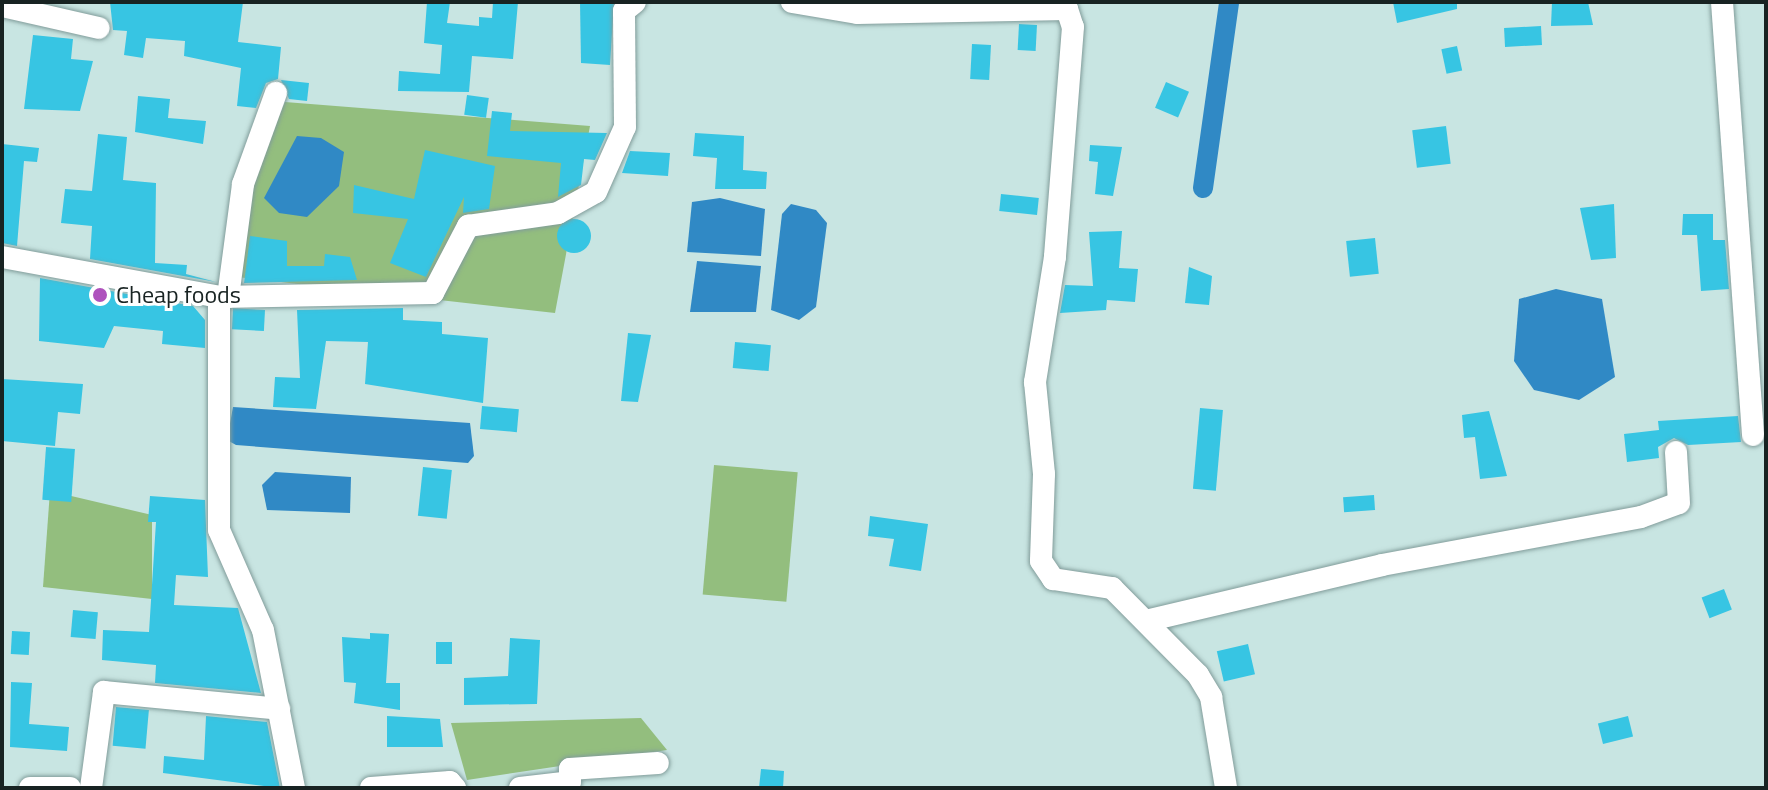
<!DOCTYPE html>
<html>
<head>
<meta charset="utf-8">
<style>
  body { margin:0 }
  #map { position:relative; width:1768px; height:790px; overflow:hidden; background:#c8e5e2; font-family:"Titillium Web",sans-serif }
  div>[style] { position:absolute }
  .green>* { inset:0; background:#93be7e; transform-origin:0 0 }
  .water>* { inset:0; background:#3089c5 }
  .canal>* { height:20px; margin:-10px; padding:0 10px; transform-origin:10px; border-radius:10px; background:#3089c5 }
  .building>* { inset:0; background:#37c5e3; transform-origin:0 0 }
  .round { border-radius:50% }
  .roads { filter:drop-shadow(0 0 2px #819c9a) drop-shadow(0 0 2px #819c9a) }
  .minor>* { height:22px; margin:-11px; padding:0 11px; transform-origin:11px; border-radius:11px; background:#fff }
  .dots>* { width:22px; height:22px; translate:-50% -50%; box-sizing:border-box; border:4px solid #fff; border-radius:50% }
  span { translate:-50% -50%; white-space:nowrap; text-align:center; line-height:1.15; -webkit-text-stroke:6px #fff; paint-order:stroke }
  .poi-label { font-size:24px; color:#182322 }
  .left { translate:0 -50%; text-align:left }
  .frame { position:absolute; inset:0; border:4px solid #182322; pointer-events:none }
</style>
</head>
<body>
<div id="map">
  <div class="green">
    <i style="clip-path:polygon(285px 102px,590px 126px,555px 313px,237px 277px,247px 190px)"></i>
    <i style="left:714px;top:465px;width:84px;height:130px;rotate:5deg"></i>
    <i style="clip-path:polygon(50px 491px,152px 515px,152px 599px,43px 587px)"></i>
    <i style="clip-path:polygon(641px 718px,667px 750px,467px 780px,451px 723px)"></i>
  </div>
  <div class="water">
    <i style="clip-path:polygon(297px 136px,321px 138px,344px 152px,339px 186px,307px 217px,279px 213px,264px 198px)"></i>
    <i style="clip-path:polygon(720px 198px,765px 209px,761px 256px,687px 252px,692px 202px)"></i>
    <i style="clip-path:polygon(791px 204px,816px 210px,827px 223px,816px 307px,799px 320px,771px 310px,782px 214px)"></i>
    <i style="clip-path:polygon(697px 261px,761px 266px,756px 312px,690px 312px)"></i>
    <i style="clip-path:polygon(1556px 289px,1602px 299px,1615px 377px,1579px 400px,1534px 390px,1514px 361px,1519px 299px)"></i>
    <i style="clip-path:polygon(233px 407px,470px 423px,474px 456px,468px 463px,236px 445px,227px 440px)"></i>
    <i style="clip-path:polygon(275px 472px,351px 477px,350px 513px,267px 510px,262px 485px)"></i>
  </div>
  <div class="canal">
    <i style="left:1203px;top:188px;width:188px;rotate:-82deg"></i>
  </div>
  <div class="building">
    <i style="clip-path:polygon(110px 2px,243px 2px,238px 42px,281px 47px,278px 79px,266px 83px,256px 108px,237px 106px,241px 68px,184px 56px,185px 41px,146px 38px,143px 58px,124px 55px,127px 31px,113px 30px)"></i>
    <i style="clip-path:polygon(427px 2px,450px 2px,447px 23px,479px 26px,479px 17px,492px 18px,493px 2px,518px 2px,513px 59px,472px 56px,469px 92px,398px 91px,399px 71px,440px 74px,442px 45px,424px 43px)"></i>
    <i style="clip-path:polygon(580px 2px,614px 2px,610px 65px,581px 63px)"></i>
    <i style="clip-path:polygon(1393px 2px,1457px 2px,1457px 9px,1397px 23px)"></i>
    <i style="clip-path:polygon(1552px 2px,1588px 2px,1593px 25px,1551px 26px)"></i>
    <i style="left:1019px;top:24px;width:18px;height:26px;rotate:3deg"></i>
    <i style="left:1541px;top:26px;width:19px;height:37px;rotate:87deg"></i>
    <i style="clip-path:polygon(33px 35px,73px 39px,71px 59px,93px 61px,80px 111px,24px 109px)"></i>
    <i style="left:972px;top:44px;width:19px;height:35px;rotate:3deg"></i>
    <i style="left:1457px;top:46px;width:25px;height:16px;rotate:78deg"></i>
    <i style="clip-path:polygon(281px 80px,309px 83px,307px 101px,289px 99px)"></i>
    <i style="left:1166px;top:82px;width:25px;height:28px;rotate:23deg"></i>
    <i style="left:467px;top:95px;width:22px;height:20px;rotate:8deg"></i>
    <i style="clip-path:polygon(138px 96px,170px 99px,168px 118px,206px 121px,203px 144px,135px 132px)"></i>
    <i style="clip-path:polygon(492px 111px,512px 113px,510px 131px,607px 133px,595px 160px,584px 159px,581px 185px,558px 197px,561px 163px,487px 156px)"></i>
    <i style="left:1446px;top:126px;width:38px;height:34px;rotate:83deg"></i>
    <i style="clip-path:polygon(695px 133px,744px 136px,743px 170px,767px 172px,766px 189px,715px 189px,717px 158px,693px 156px)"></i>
    <i style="clip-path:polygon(98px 134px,127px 137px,123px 180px,156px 183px,155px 263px,187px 265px,186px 274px,216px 282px,90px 259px,92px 226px,61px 223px,65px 189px,92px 191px)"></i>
    <i style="clip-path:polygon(2px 144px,39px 148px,37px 162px,24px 161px,17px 246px,2px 243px)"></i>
    <i style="clip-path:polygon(1090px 145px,1122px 147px,1113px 196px,1095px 194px,1098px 162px,1089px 161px)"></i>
    <i style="clip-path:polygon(425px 150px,495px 166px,489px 209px,463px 213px,464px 197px,426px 277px,390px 263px,408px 219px,353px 213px,354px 185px,414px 199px)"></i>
    <i style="clip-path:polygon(630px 151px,670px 153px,668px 176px,622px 173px)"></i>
    <i style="left:1001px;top:194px;width:38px;height:17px;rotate:6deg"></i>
    <i style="clip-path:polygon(1614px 204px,1616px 258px,1591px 260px,1580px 208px)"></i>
    <i style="clip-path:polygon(1683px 214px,1713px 214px,1713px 240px,1725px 240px,1729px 289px,1701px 291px,1697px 235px,1682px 235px)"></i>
    <i class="round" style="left:557px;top:219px;width:34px;height:34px"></i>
    <i style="clip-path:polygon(1122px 231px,1119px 268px,1138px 269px,1135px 302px,1107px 300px,1106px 310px,1060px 313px,1065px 285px,1093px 286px,1089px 232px)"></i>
    <i style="clip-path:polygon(250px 236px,287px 241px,287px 266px,324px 266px,325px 254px,350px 257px,357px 280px,244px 283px)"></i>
    <i style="left:1375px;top:238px;width:36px;height:29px;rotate:84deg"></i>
    <i style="clip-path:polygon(1189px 267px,1212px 276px,1209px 305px,1185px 303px)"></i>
    <i style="clip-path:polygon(40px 278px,193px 306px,205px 320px,205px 348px,162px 344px,163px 331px,114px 326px,104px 348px,39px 341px)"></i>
    <i style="clip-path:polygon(403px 308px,403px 320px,442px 322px,442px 334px,488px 338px,483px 403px,365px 384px,368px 342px,326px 341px,316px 409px,273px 407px,275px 377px,300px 378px,297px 310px)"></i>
    <i style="left:265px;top:310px;width:21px;height:32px;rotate:93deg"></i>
    <i style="clip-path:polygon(628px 333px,651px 335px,638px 402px,621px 401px)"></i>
    <i style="left:735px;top:342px;width:36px;height:26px;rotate:5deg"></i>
    <i style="clip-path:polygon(2px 379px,83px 384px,80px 414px,58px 412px,55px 446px,2px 441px)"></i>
    <i style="left:482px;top:406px;width:37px;height:23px;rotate:5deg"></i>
    <i style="left:1200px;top:408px;width:23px;height:81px;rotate:5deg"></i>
    <i style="clip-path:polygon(1489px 411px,1507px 476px,1480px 479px,1475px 437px,1464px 438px,1462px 415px)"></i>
    <i style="clip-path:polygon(1738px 416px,1741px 442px,1688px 445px,1674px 438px,1658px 447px,1659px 458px,1627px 462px,1624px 434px,1659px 430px,1658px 421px)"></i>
    <i style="left:46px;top:447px;width:29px;height:53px;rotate:4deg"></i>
    <i style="left:423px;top:467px;width:29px;height:49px;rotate:6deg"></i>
    <i style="left:1374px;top:495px;width:15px;height:31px;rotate:86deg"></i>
    <i style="clip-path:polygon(150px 496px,205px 500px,208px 577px,176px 575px,174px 605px,238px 608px,261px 693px,155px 683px,156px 665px,102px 660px,103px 630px,149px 632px,156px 522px,148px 522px)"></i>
    <i style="clip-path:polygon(870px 516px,928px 524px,921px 571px,889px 566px,894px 539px,868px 536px)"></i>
    <i style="left:1724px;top:589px;width:22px;height:24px;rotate:69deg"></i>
    <i style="left:73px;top:610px;width:25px;height:27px;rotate:5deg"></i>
    <i style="left:12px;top:631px;width:18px;height:23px;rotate:3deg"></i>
    <i style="clip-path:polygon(370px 633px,389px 634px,386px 683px,400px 683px,400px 710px,354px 703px,356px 683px,344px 682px,342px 637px,370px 639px)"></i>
    <i style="clip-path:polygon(510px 638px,540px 640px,537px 704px,464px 705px,464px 678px,508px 676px)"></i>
    <i style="left:436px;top:642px;width:16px;height:22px"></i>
    <i style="left:1248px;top:644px;width:31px;height:32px;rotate:77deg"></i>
    <i style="clip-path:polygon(11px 682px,32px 683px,29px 724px,69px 727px,67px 751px,10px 747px)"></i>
    <i style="left:116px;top:707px;width:33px;height:39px;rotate:5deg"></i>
    <i style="clip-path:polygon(206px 716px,267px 722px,280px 788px,163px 773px,164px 756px,204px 760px)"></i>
    <i style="clip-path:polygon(387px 716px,440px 719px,443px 747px,387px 747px)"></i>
    <i style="left:1628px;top:716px;width:21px;height:31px;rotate:76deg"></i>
    <i style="clip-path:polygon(761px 769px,784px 771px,783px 788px,759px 788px)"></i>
  </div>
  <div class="roads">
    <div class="minor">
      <i style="left:792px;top:2px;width:66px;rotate:9.6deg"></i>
      <i style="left:857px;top:13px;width:210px;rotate:-1.1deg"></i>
      <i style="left:1067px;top:9px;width:19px;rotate:72deg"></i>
      <i style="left:1073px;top:27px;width:231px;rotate:94.5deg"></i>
      <i style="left:1055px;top:257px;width:127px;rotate:99.1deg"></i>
      <i style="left:1035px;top:382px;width:92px;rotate:84.4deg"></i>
      <i style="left:1044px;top:474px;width:87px;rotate:92deg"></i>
      <i style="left:1041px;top:561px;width:22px;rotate:56deg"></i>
      <i style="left:1053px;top:579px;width:60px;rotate:8.7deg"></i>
      <i style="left:1112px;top:588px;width:122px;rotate:45.3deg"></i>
      <i style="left:1198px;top:675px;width:26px;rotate:59deg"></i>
      <i style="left:1211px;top:697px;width:92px;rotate:80.6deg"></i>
      <i style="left:1722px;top:2px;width:434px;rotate:85.9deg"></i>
      <i style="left:2px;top:6px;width:99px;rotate:12.8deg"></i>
      <i style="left:2px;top:257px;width:221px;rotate:10.4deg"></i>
      <i style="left:219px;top:297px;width:214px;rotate:-1.1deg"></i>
      <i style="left:433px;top:293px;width:76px;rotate:-62.4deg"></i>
      <i style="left:468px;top:226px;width:91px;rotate:-8.2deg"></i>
      <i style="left:558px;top:213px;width:43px;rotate:-28.9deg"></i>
      <i style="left:596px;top:192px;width:71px;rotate:-66deg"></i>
      <i style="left:625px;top:127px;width:116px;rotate:-90.5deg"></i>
      <i style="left:624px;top:11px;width:14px;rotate:-39deg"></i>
      <i style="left:219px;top:297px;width:233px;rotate:90deg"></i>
      <i style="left:219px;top:530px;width:109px;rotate:66.3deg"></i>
      <i style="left:263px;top:630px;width:161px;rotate:78.9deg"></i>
      <i style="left:228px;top:297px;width:114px;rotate:-82.4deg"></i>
      <i style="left:243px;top:184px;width:97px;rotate:-70.1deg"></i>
      <i style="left:1150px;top:620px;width:238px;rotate:-13.3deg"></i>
      <i style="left:1382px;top:565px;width:263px;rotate:-10.5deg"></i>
      <i style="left:1641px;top:517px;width:40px;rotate:-20.2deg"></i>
      <i style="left:1679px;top:503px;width:51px;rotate:-93.4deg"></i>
      <i style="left:30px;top:788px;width:40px"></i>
      <i style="left:91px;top:788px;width:97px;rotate:-82.3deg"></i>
      <i style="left:104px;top:692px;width:176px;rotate:5.5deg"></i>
      <i style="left:371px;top:788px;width:79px;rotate:-4.3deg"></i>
      <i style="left:450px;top:782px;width:8px;rotate:50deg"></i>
      <i style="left:520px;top:788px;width:50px;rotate:-6.8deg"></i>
      <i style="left:570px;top:782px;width:13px;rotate:-90deg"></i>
      <i style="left:570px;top:769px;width:88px;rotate:-3.9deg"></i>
    </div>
  </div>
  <div class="dots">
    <i style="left:100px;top:295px;background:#af52bd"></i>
  </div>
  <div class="poi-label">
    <span class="left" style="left:116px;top:295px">Cheap foods</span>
  </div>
  <div class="frame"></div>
</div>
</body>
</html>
